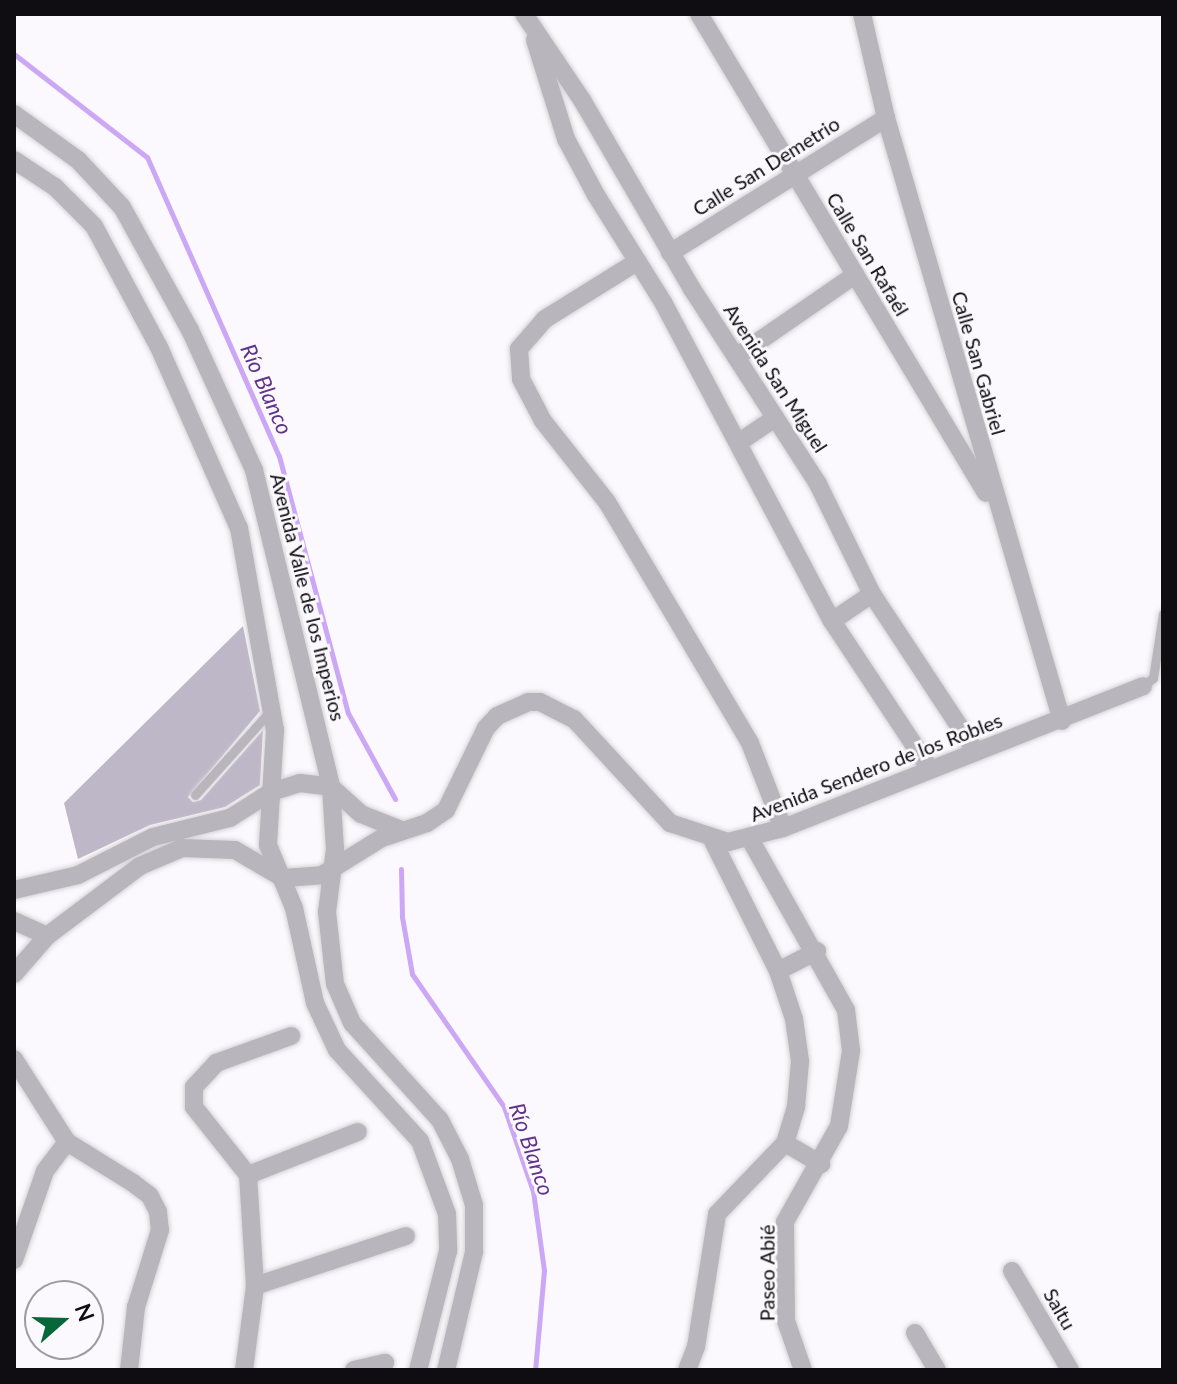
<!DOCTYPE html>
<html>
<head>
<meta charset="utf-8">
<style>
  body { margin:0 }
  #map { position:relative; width:1177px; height:1384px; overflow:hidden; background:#fbf9fd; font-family:Lato,sans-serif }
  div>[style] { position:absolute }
  .stream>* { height:5px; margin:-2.5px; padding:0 2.5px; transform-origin:2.5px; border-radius:2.5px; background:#cca7f5 }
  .building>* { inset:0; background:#beb7c7 }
  .roads { filter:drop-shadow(0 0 2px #d5d3d7) drop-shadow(0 0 2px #d5d3d7) }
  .lane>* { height:9px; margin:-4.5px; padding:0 4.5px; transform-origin:4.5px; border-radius:4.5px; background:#b8b5bc }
  .street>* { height:18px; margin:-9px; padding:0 9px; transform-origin:9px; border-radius:9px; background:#b8b5bc }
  span { translate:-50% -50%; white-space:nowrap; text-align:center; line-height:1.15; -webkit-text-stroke:6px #fbf9fd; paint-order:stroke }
  .street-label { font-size:20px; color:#0f0d12 }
  .water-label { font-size:22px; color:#62338b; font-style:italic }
  .frame { position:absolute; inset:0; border:16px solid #0f0d12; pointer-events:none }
  .north { position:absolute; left:24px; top:1280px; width:80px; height:80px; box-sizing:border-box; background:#fbf9fd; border:2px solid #9d9b9f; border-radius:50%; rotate:70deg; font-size:22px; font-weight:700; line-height:32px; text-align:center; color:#0f0d12 }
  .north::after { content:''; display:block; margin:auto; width:28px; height:36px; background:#07673b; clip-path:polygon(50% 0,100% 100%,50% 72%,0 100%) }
</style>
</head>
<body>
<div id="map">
  <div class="stream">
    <i style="left:14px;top:54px;width:168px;rotate:37.8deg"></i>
    <i style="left:147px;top:157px;width:327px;rotate:66.2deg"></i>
    <i style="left:279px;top:456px;width:266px;rotate:75deg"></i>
    <i style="left:348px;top:713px;width:98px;rotate:61.3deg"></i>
    <i style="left:401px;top:869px;width:48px;rotate:88.8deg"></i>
    <i style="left:402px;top:917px;width:58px;rotate:80deg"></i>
    <i style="left:412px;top:974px;width:162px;rotate:55.3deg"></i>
    <i style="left:504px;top:1107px;width:89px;rotate:71deg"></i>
    <i style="left:533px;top:1191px;width:80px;rotate:82.1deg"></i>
    <i style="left:544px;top:1270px;width:100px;rotate:95.1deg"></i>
  </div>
  <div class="building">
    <i style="clip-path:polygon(243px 626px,260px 711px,188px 797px,193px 802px,201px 800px,263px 730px,260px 785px,225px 807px,150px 825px,78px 859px,64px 803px)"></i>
  </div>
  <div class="roads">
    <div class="lane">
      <i style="left:1143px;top:686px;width:13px;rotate:-39deg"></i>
      <i style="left:1153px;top:678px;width:65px;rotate:-81.1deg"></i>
      <i style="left:195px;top:795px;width:113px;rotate:-48.2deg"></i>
    </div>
    <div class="street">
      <i style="left:524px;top:14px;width:104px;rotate:56deg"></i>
      <i style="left:582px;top:100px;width:219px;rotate:59.8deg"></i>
      <i style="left:692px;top:289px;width:232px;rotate:57.1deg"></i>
      <i style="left:818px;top:484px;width:123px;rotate:63.9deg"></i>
      <i style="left:872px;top:594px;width:189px;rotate:56.6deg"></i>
      <i style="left:699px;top:14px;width:558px;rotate:59.07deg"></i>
      <i style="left:862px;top:14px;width:107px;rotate:77deg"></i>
      <i style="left:886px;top:118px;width:628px;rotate:73.73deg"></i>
      <i style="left:535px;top:40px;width:104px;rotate:72.6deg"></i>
      <i style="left:566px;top:139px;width:64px;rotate:61.8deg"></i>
      <i style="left:596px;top:195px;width:128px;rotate:58deg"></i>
      <i style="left:664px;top:304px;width:359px;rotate:62.1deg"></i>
      <i style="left:832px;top:621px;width:178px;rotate:56.5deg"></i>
      <i style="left:14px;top:114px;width:79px;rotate:35.7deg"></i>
      <i style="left:78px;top:160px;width:64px;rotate:46.9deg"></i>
      <i style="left:122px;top:207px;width:141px;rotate:61.1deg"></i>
      <i style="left:190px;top:330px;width:154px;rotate:65.4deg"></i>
      <i style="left:254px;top:470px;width:326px;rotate:76.3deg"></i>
      <i style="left:331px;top:787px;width:62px;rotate:86.3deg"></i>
      <i style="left:335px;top:849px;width:64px;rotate:97.2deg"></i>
      <i style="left:327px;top:912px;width:72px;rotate:83.7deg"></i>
      <i style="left:335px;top:984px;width:43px;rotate:66.4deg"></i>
      <i style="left:352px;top:1023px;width:131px;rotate:47.8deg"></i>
      <i style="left:440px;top:1120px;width:44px;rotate:62.9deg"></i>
      <i style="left:460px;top:1159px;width:48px;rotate:73.1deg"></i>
      <i style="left:474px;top:1205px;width:47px;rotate:90deg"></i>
      <i style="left:474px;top:1252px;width:121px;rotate:103.3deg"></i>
      <i style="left:14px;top:160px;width:49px;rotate:33.4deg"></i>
      <i style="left:55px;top:187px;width:55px;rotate:45deg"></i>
      <i style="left:94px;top:226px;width:137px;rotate:61.8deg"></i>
      <i style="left:159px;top:347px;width:198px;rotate:66.2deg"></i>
      <i style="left:239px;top:528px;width:205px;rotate:79.9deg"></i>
      <i style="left:275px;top:730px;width:115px;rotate:93.5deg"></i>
      <i style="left:268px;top:845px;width:68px;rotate:67.6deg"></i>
      <i style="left:294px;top:908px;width:97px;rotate:77.5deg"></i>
      <i style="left:315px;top:1003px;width:52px;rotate:64.9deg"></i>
      <i style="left:337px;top:1050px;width:123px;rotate:47.6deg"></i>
      <i style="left:420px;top:1141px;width:78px;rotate:69.7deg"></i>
      <i style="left:447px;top:1214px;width:37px;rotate:88deg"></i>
      <i style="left:448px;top:1251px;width:123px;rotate:104.1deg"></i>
      <i style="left:670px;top:253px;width:255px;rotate:-32deg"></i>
      <i style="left:635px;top:263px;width:106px;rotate:148.1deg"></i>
      <i style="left:545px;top:319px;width:40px;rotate:131deg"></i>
      <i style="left:519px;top:349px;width:30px;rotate:86deg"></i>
      <i style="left:521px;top:379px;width:47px;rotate:62.4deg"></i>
      <i style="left:543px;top:421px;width:103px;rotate:51.7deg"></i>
      <i style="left:607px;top:502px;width:280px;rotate:59.3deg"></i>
      <i style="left:750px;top:743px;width:91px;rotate:68.8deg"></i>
      <i style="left:736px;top:357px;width:145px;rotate:-34.6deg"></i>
      <i style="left:738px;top:443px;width:45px;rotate:-34deg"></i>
      <i style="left:832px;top:621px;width:48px;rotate:-34deg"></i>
      <i style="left:750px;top:839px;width:196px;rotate:60.7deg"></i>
      <i style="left:846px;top:1010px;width:41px;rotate:83deg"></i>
      <i style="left:851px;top:1051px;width:76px;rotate:99.1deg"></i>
      <i style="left:839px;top:1126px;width:110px;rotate:119.4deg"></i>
      <i style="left:785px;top:1222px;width:99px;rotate:89.4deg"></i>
      <i style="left:786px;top:1321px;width:52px;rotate:70.9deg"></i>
      <i style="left:14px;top:890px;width:66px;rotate:-13.2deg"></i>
      <i style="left:78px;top:875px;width:84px;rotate:-26.9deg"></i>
      <i style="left:153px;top:837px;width:79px;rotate:-13.9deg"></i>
      <i style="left:230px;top:818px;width:49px;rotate:-32.4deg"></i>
      <i style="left:271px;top:792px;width:30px;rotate:-17deg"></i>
      <i style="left:300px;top:783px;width:31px;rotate:7deg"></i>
      <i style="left:331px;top:787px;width:40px;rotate:42deg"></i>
      <i style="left:361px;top:814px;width:41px;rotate:21.5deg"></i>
      <i style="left:14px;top:921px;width:36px;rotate:24deg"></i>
      <i style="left:47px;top:936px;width:116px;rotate:-37deg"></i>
      <i style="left:140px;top:866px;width:46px;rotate:-23.2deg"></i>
      <i style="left:182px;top:848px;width:53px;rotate:2.2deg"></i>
      <i style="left:235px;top:850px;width:56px;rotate:30.3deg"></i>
      <i style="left:283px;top:878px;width:39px;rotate:-4deg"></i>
      <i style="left:322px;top:875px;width:70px;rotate:-31.7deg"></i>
      <i style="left:382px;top:838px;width:47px;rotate:-18.4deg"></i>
      <i style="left:427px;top:823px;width:23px;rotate:-34deg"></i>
      <i style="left:446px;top:810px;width:91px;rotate:-64deg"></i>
      <i style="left:486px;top:728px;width:16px;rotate:-47deg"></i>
      <i style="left:497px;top:716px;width:34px;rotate:-24deg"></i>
      <i style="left:528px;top:702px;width:12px"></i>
      <i style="left:540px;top:702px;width:38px;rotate:27deg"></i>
      <i style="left:574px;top:719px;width:142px;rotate:47.3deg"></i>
      <i style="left:670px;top:823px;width:61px;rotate:18.1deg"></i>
      <i style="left:728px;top:842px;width:57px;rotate:-14.3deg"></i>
      <i style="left:783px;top:828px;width:387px;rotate:-21.5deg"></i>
      <i style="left:778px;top:971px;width:44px;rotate:-27.1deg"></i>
      <i style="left:14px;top:974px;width:50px;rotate:-49deg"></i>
      <i style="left:14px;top:1059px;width:98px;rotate:57.4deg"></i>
      <i style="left:67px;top:1142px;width:78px;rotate:31.8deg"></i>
      <i style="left:133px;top:1183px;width:21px;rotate:37deg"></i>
      <i style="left:150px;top:1196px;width:18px;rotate:63deg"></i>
      <i style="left:158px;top:1212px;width:18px;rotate:84deg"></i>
      <i style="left:160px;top:1230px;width:81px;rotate:107.3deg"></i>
      <i style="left:136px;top:1307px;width:63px;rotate:96.3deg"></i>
      <i style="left:785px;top:1143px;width:42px;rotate:30.3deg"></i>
      <i style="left:248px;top:1175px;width:118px;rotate:-21.4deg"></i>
      <i style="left:14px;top:1260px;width:94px;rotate:-70.8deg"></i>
      <i style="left:45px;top:1171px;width:36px;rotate:-53deg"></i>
      <i style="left:1012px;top:1271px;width:115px;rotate:59.6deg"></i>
      <i style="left:255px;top:1286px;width:159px;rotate:-18.3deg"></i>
      <i style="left:915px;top:1333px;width:43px;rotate:59.3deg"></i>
      <i style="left:244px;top:1370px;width:85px;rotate:-82.5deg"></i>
      <i style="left:255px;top:1286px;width:111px;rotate:-93.6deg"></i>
      <i style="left:248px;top:1175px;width:87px;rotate:-128.5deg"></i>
      <i style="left:194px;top:1107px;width:20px;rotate:-90deg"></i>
      <i style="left:194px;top:1087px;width:33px;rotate:-47deg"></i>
      <i style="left:216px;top:1063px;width:80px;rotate:-19.8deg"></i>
      <i style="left:354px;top:1370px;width:32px;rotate:-13deg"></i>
      <i style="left:687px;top:1370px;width:25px;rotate:-69deg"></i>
      <i style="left:696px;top:1347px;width:135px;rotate:-81deg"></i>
      <i style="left:717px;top:1214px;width:98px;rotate:-46.2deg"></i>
      <i style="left:785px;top:1143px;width:39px;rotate:-73deg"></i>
      <i style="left:796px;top:1106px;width:45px;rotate:-84.9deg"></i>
      <i style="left:800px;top:1061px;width:42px;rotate:-98.1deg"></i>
      <i style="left:794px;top:1019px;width:51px;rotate:-108.4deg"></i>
      <i style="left:778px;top:971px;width:145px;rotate:-116.6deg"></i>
    </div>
  </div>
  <div class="street-label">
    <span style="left:766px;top:166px;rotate:-32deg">Calle San Demetrio</span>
    <span style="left:868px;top:254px;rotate:59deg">Calle San Rafaél</span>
    <span style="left:979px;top:363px;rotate:74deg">Calle San Gabriel</span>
    <span style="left:776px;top:378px;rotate:57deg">Avenida San Miguel</span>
    <span style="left:308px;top:597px;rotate:76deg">Avenida Valle de los Imperios</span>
    <span style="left:876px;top:767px;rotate:-21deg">Avenida Sendero de los Robles</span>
    <span style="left:767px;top:1273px;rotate:-90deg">Paseo Abié</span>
    <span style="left:1060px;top:1309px;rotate:60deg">Saltu</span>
  </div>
  <div class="water-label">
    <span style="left:267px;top:389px;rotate:66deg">Río Blanco</span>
    <span style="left:532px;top:1149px;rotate:71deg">Río Blanco</span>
  </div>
  <div class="frame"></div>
  <div class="north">N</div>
</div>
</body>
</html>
